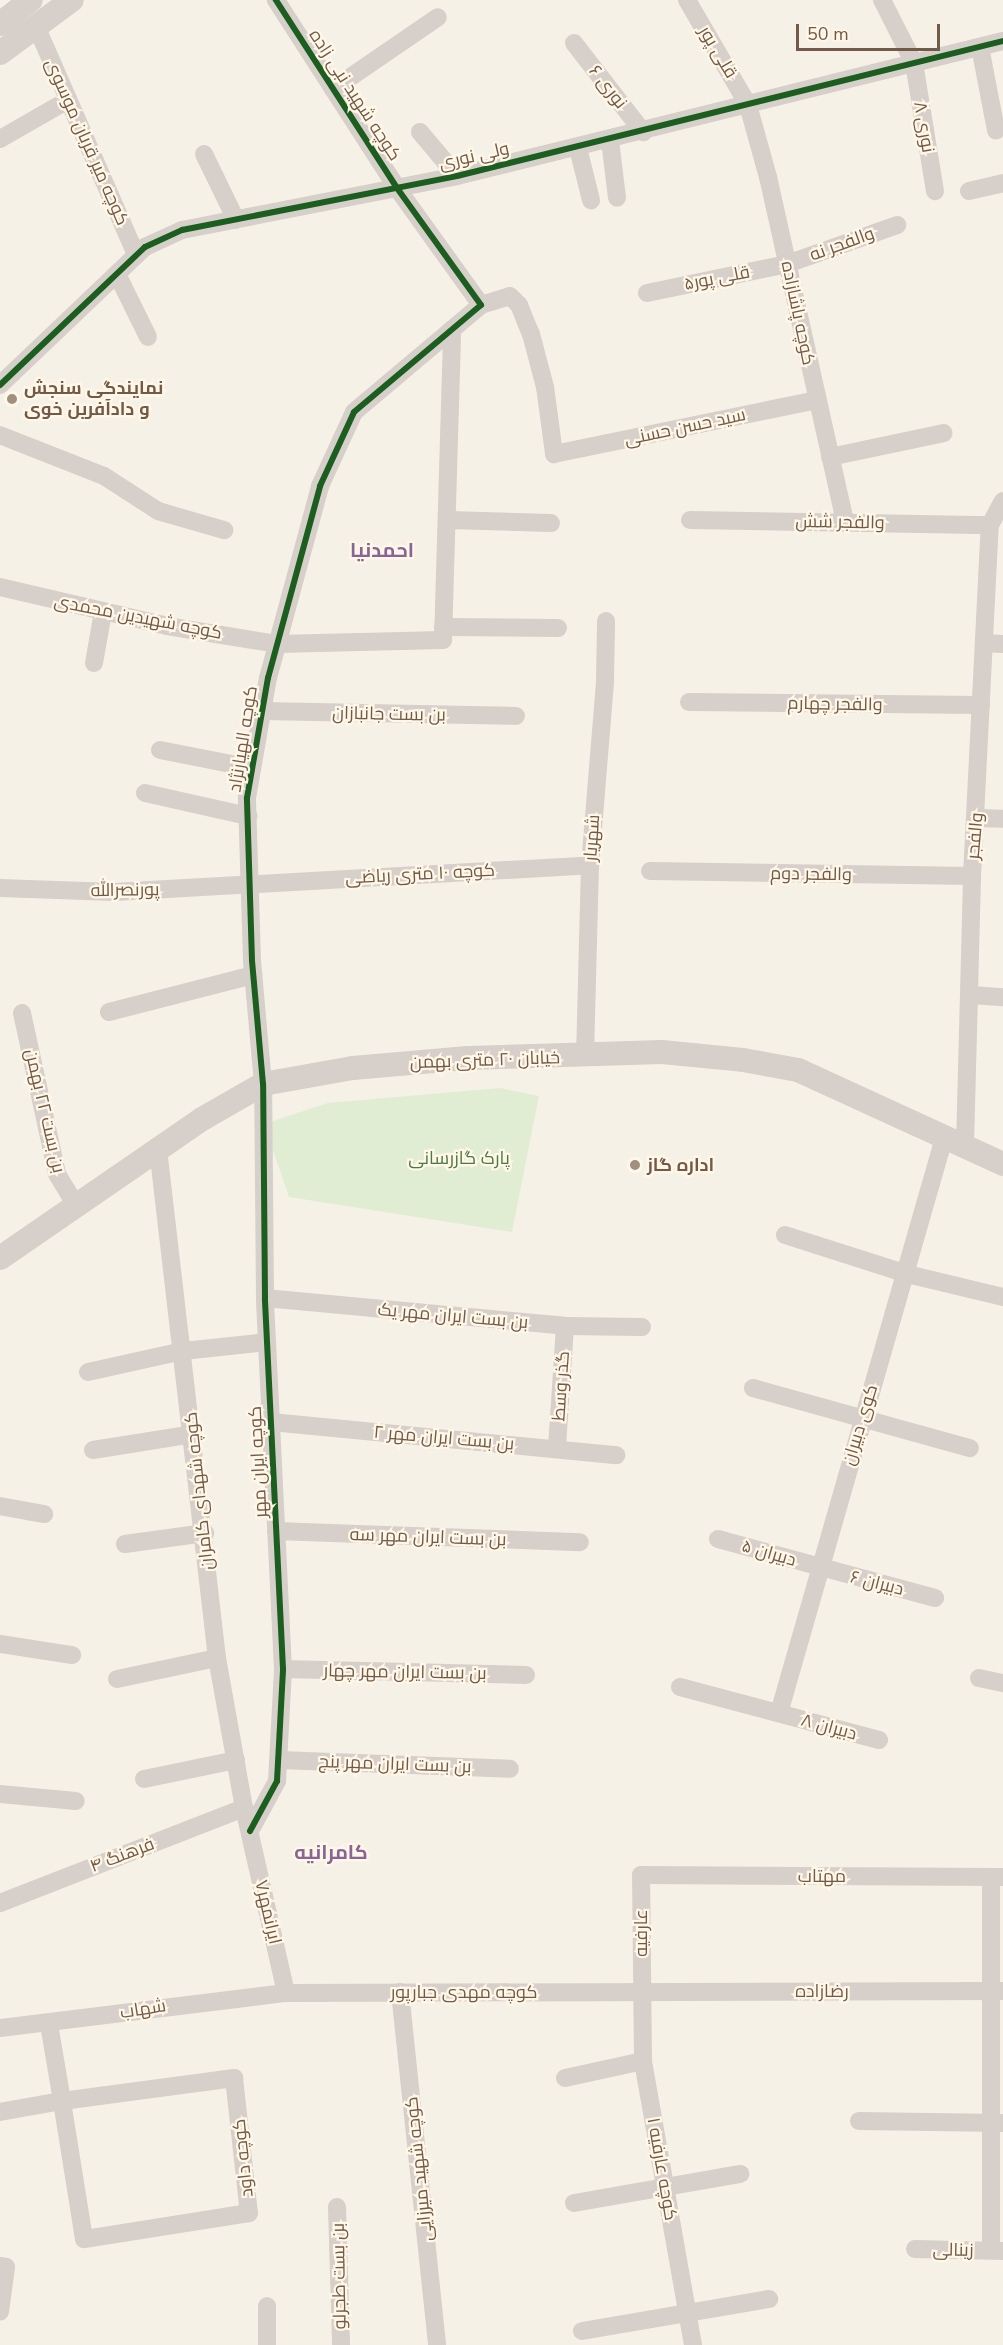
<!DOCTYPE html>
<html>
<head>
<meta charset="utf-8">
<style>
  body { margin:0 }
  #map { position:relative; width:1003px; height:2345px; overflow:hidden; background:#f6f1e7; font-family:"Nunito Sans",Cairo,sans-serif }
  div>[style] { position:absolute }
  .green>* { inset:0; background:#e0edd2 }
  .street>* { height:18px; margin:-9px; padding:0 9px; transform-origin:9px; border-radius:9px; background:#d7cfc9 }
  .secondary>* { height:24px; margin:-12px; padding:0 12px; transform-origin:12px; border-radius:12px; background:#d7cfc9 }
  .cycleway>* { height:6px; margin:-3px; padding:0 3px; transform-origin:3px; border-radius:3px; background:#1b5e20 }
  .dots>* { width:16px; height:16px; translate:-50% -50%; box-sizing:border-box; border:3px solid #fff7e7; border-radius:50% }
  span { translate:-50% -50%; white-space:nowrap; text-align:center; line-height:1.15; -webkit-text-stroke:4.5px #fff7e7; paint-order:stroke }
  .street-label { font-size:18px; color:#735a48 }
  .poi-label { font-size:18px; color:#735a48; font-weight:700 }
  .left { translate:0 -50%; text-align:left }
  .park-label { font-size:18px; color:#4e7941 }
  .neighbourhood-label { font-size:20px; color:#886497; font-weight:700 }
  .scale { position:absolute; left:796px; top:24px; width:144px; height:27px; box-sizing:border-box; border:3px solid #735a48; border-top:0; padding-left:8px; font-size:18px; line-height:21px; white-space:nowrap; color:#735a48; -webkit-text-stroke:4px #fff7e7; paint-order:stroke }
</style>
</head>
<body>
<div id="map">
  <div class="green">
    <i style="clip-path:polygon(500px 1088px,539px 1096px,512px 1232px,289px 1197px,264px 1124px,328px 1103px)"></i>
  </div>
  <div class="street">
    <i style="left:687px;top:0;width:121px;rotate:59.8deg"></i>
    <i style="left:748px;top:105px;width:75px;rotate:74.5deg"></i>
    <i style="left:768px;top:177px;width:353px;rotate:77.4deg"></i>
    <i style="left:882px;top:0;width:71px;rotate:63.1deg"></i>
    <i style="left:914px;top:63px;width:130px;rotate:80.7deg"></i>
    <i style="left:37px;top:28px;width:248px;rotate:66.4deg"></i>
    <i style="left:574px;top:43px;width:113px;rotate:52.2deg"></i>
    <i style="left:980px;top:47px;width:85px;rotate:79.1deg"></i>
    <i style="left:333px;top:89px;width:127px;rotate:-34.4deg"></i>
    <i style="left:420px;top:132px;width:57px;rotate:49.9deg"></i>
    <i style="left:0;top:139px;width:78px;rotate:-29.8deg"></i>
    <i style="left:610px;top:140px;width:58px;rotate:83.1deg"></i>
    <i style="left:578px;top:148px;width:54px;rotate:76deg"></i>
    <i style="left:204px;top:154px;width:73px;rotate:64.1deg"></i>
    <i style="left:969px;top:191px;width:35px;rotate:-13deg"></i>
    <i style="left:117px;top:274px;width:70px;rotate:63.8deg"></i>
    <i style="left:647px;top:293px;width:143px;rotate:-11.7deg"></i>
    <i style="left:787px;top:264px;width:117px;rotate:-19.5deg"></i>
    <i style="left:481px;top:305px;width:30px;rotate:-17deg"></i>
    <i style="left:510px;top:296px;width:13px;rotate:45deg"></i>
    <i style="left:519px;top:305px;width:31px;rotate:68deg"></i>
    <i style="left:531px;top:334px;width:55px;rotate:75.2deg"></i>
    <i style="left:545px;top:387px;width:68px;rotate:82.3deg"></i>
    <i style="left:554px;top:454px;width:268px;rotate:-11.6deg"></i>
    <i style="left:0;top:385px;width:200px;rotate:-43.6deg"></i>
    <i style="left:145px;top:247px;width:41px;rotate:-24.7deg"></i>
    <i style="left:182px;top:230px;width:280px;rotate:-11.1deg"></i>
    <i style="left:457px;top:176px;width:562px;rotate:-13.89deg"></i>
    <i style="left:0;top:435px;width:112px;rotate:21.5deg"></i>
    <i style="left:104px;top:476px;width:64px;rotate:32.9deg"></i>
    <i style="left:158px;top:511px;width:69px;rotate:16.1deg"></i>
    <i style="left:830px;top:457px;width:116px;rotate:-11.9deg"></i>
    <i style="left:447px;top:520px;width:104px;rotate:1.7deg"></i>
    <i style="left:690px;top:520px;width:300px;rotate:1deg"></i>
    <i style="left:0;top:587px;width:171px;rotate:13.1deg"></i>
    <i style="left:167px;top:626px;width:111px;rotate:9.3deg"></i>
    <i style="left:277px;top:644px;width:166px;rotate:-1.4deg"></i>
    <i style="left:443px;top:640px;width:311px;rotate:-88.3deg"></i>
    <i style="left:443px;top:627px;width:115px;rotate:0.5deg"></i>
    <i style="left:984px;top:643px;width:19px;rotate:3deg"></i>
    <i style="left:94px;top:663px;width:52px;rotate:-80deg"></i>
    <i style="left:689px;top:702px;width:292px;rotate:0.6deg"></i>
    <i style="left:262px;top:711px;width:254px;rotate:1.1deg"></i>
    <i style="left:160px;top:750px;width:94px;rotate:11.1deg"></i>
    <i style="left:145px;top:793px;width:106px;rotate:12.6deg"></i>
    <i style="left:978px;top:818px;width:25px;rotate:2deg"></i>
    <i style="left:650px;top:871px;width:322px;rotate:0.9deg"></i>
    <i style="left:0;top:888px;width:114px;rotate:2deg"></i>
    <i style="left:114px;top:892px;width:477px;rotate:-3.2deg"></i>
    <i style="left:971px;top:995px;width:32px;rotate:4deg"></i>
    <i style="left:109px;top:1012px;width:149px;rotate:-14.4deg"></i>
    <i style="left:22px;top:1013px;width:165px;rotate:77.7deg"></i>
    <i style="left:57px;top:1174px;width:37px;rotate:59deg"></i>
    <i style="left:585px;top:1056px;width:191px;rotate:-88.5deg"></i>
    <i style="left:590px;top:865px;width:185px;rotate:-85.3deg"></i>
    <i style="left:605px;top:681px;width:60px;rotate:-89deg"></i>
    <i style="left:965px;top:1146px;width:270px;rotate:-88.5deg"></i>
    <i style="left:972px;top:876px;width:351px;rotate:-87.1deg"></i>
    <i style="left:990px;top:525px;width:27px;rotate:-62deg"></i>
    <i style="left:158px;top:1149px;width:512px;rotate:83.39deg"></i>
    <i style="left:217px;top:1658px;width:152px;rotate:79.8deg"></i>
    <i style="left:244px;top:1808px;width:190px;rotate:77.2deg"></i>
    <i style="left:785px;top:1235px;width:128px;rotate:17.7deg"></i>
    <i style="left:907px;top:1274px;width:99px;rotate:13.5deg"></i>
    <i style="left:265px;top:1298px;width:301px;rotate:5.3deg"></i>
    <i style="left:565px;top:1326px;width:77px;rotate:0.7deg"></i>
    <i style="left:88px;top:1372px;width:97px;rotate:-12.5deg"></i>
    <i style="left:183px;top:1351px;width:84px;rotate:-6.1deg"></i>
    <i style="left:753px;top:1388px;width:225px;rotate:15.5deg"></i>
    <i style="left:271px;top:1422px;width:347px;rotate:5.5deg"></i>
    <i style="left:557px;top:1447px;width:121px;rotate:-86.2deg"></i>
    <i style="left:93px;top:1450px;width:101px;rotate:-9.1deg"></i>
    <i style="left:0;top:1506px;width:45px;rotate:10.3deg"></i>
    <i style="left:276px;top:1531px;width:304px;rotate:2.1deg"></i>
    <i style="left:718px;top:1539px;width:225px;rotate:15.2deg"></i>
    <i style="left:125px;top:1544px;width:81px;rotate:-7.8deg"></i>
    <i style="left:0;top:1644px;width:73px;rotate:8.7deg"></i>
    <i style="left:283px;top:1669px;width:243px;rotate:1.4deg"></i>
    <i style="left:979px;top:1678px;width:25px;rotate:12deg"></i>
    <i style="left:117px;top:1679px;width:102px;rotate:-11.9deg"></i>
    <i style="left:680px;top:1687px;width:206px;rotate:14.9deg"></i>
    <i style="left:779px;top:1713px;width:598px;rotate:-73.99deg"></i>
    <i style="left:280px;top:1760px;width:230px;rotate:2.2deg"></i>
    <i style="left:144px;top:1779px;width:94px;rotate:-11.7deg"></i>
    <i style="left:0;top:1794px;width:76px;rotate:5.3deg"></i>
    <i style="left:250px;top:1831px;width:57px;rotate:-61.6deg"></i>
    <i style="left:277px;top:1781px;width:112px;rotate:-86.9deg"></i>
    <i style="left:283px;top:1669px;width:371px;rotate:-92.8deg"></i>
    <i style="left:265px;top:1298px;width:214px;rotate:-90.5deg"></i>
    <i style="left:263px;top:1084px;width:124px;rotate:-95.1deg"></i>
    <i style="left:252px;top:960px;width:162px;rotate:-91.8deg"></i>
    <i style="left:247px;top:798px;width:122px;rotate:-80.1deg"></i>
    <i style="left:268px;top:678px;width:199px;rotate:-74.8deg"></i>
    <i style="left:320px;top:486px;width:81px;rotate:-65.3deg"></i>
    <i style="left:354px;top:412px;width:166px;rotate:-40.1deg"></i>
    <i style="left:481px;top:305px;width:144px;rotate:-125.7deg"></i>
    <i style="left:397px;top:188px;width:224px;rotate:-122.8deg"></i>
    <i style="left:991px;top:1878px;width:372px;rotate:90deg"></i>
    <i style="left:0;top:1903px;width:262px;rotate:-21.3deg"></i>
    <i style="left:400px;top:1992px;width:355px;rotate:84deg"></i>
    <i style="left:0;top:2028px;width:288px;rotate:-7deg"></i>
    <i style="left:286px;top:1993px;width:717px;rotate:-0.16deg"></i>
    <i style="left:565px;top:2078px;width:80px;rotate:-12.3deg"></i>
    <i style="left:0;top:2112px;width:63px;rotate:-10.1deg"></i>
    <i style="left:62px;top:2101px;width:174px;rotate:-7.6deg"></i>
    <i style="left:234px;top:2078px;width:136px;rotate:83.7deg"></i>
    <i style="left:249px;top:2213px;width:167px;rotate:171deg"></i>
    <i style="left:84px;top:2239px;width:140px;rotate:-99.1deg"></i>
    <i style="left:62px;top:2101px;width:78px;rotate:-99.6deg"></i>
    <i style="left:859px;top:2121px;width:142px;rotate:0.8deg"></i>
    <i style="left:574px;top:2203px;width:169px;rotate:-9.9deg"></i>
    <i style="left:337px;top:2207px;width:138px;rotate:88.3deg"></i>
    <i style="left:915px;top:2249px;width:88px;rotate:1.3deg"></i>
    <i style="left:0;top:2266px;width:6px;rotate:9deg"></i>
    <i style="left:6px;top:2267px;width:45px;rotate:97.6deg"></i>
    <i style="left:267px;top:2306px;width:39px;rotate:90deg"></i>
    <i style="left:582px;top:2331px;width:190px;rotate:-9.7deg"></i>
    <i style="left:693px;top:2345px;width:288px;rotate:-100deg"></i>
    <i style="left:643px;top:2061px;width:186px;rotate:-90.6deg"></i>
    <i style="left:641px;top:1875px;width:362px;rotate:0.3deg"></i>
  </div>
  <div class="secondary">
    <i style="left:0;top:24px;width:39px;rotate:-38deg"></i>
    <i style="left:0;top:53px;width:89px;rotate:-36.4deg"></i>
    <i style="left:0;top:1258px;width:245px;rotate:-34.5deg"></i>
    <i style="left:202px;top:1119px;width:70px;rotate:-29.8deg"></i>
    <i style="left:263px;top:1084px;width:91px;rotate:-10.1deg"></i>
    <i style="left:353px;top:1068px;width:115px;rotate:-5deg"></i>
    <i style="left:468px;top:1058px;width:194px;rotate:-1.8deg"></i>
    <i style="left:662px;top:1052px;width:81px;rotate:5.6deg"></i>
    <i style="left:743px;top:1060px;width:56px;rotate:10.3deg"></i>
    <i style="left:798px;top:1070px;width:226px;rotate:24.6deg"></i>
  </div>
  <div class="cycleway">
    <i style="left:0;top:385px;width:200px;rotate:-43.6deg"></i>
    <i style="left:145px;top:247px;width:41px;rotate:-24.7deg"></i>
    <i style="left:182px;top:230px;width:280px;rotate:-11.1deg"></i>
    <i style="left:457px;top:176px;width:562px;rotate:-13.89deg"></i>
    <i style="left:250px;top:1831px;width:57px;rotate:-61.6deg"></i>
    <i style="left:277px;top:1781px;width:112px;rotate:-86.9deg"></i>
    <i style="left:283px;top:1669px;width:371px;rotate:-92.8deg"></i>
    <i style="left:265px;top:1298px;width:214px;rotate:-90.5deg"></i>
    <i style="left:263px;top:1084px;width:124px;rotate:-95.1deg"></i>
    <i style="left:252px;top:960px;width:162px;rotate:-91.8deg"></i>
    <i style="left:247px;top:798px;width:122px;rotate:-80.1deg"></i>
    <i style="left:268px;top:678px;width:199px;rotate:-74.8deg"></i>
    <i style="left:320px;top:486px;width:81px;rotate:-65.3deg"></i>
    <i style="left:354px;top:412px;width:166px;rotate:-40.1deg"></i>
    <i style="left:481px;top:305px;width:144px;rotate:-125.7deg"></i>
    <i style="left:397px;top:188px;width:224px;rotate:-122.8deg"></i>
  </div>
  <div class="dots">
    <i style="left:12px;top:399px;background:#a18f80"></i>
    <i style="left:635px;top:1165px;background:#a18f80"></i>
  </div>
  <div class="street-label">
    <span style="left:718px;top:52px;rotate:59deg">قلی پور</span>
    <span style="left:608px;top:87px;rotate:52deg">نوری ۶</span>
    <span style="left:355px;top:95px;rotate:57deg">کوچه شهید نبی زاده</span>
    <span style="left:924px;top:127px;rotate:80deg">نوری ۸</span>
    <span style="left:87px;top:142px;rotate:66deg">کوچه میر قربان موسوی</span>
    <span style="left:474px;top:156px;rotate:-13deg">ولی نوری</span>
    <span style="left:842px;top:244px;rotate:-20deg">والفجر نه</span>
    <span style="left:717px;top:278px;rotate:-11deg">قلی پور۵</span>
    <span style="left:798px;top:313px;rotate:78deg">کوچه پاشازاده</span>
    <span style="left:685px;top:427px;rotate:-12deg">سید حسن حسنی</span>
    <span style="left:840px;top:522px;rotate:1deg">والفجر شش</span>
    <span style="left:138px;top:617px;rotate:11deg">کوچه شهیدین محمدی</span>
    <span style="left:835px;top:704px;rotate:1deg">والفجر چهارم</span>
    <span style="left:389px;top:714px;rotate:1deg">بن بست جانبازان</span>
    <span style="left:243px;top:739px;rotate:-81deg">کوچه الهیارنژاد</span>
    <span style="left:975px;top:836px;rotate:-85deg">والفجر</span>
    <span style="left:592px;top:838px;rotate:-86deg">شهریار</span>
    <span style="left:420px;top:874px;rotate:-3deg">کوچه ۱۰ متری ریاضی</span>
    <span style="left:811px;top:874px;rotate:1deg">والفجر دوم</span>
    <span style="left:125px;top:890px;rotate:-1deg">پورنصرالله</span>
    <span style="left:485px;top:1060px;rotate:-2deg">خیابان ۲۰ متری بهمن</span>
    <span style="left:45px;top:1111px;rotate:77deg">بن بست ۲۲ بهمن</span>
    <span style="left:453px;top:1316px;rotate:5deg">بن بست ایران مهر یک</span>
    <span style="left:561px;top:1386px;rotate:-86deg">گذر وسط</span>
    <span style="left:860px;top:1425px;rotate:-73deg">کوی دبیران</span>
    <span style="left:444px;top:1438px;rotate:5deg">۲ بن بست ایران مهر</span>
    <span style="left:258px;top:1462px;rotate:-93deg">کوچه ایران مهر</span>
    <span style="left:199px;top:1491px;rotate:-96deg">کوچه شهدای کامران</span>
    <span style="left:428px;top:1537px;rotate:2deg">بن بست ایران مهر سه</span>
    <span style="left:769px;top:1553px;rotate:16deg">دبیران ۵</span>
    <span style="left:877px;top:1583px;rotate:14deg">دبیران ۶</span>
    <span style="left:405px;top:1672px;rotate:1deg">بن بست ایران مهر چهار</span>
    <span style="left:829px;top:1727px;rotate:15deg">دبیران ۸</span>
    <span style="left:395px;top:1764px;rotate:2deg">بن بست ایران مهر پنج</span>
    <span style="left:122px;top:1855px;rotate:-21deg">فرهنگ ۴</span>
    <span style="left:822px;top:1876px">مهتاب</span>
    <span style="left:268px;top:1912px;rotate:77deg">ایرانمهر۷</span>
    <span style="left:641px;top:1933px;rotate:-90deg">عارفیه</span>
    <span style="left:822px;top:1991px">رضازاده</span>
    <span style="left:464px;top:1992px">کوچه مهدی جبارپور</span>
    <span style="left:143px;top:2009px;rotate:-9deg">شهاب</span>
    <span style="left:243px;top:2158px;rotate:-96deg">کوچه داود</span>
    <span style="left:419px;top:2169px;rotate:-96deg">کوچه شهید میرزایی</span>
    <span style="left:662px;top:2169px;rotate:80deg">کوچه عارفیه ۱</span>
    <span style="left:953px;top:2250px;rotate:1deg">زینالی</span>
    <span style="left:339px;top:2276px;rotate:-91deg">بن بست طجرلو</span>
  </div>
  <div class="poi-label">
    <span class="left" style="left:24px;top:399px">نمایندگی سنجش<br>و دادآفرین خوی</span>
    <span class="left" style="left:647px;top:1165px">اداره گاز</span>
  </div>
  <div class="park-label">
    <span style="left:459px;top:1158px">پارک گازرسانی</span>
  </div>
  <div class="neighbourhood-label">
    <span style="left:382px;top:550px">احمدنیا</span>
    <span style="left:331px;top:1852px">کامرانیه</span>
  </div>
  <div class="scale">50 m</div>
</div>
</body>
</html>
